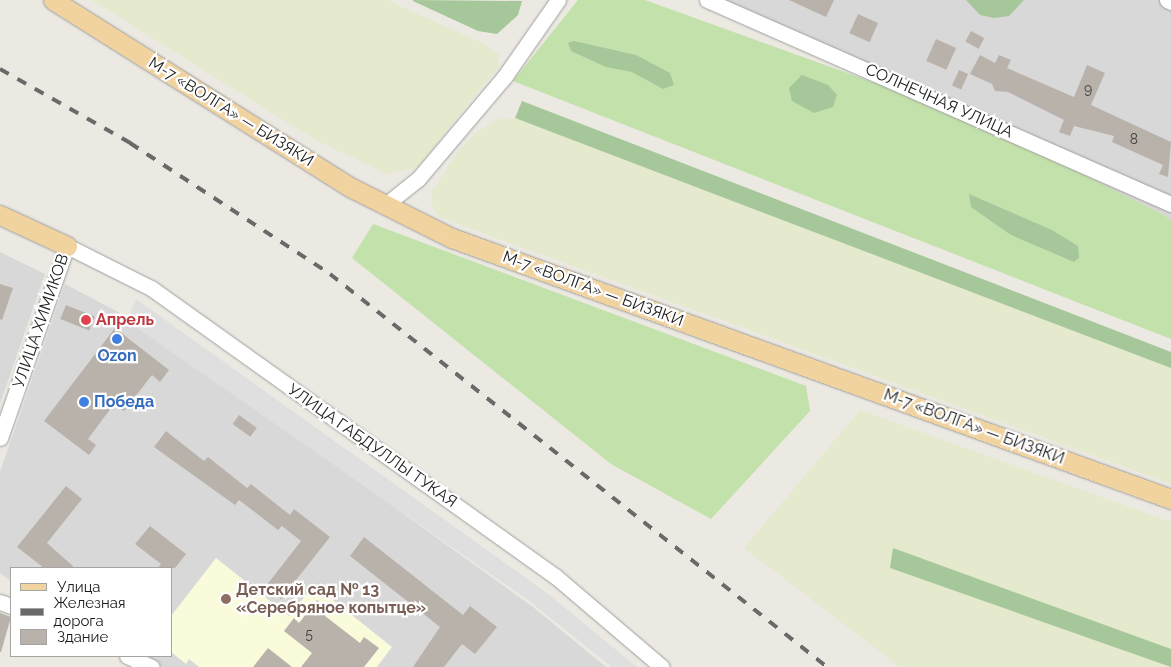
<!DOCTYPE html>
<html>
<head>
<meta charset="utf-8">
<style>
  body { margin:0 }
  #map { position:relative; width:1171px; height:667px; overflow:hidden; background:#ebe9e1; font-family:Raleway,sans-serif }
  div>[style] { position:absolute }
  .residential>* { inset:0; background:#d9d8d8 }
  .education>* { inset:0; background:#f9fbdb }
  .farmland>* { inset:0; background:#e5e9ce }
  .grass>* { inset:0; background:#c3e1ab }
  .forest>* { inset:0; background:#a5c79a }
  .parking>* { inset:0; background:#dfdfdf }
  .building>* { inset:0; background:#b8b2ab; transform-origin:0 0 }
  .roads { filter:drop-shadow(0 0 1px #9f9f9f) drop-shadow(0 0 1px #9f9f9f) }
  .minor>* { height:15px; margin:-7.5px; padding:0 7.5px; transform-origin:7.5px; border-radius:7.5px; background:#fff }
  .major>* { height:19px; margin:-9.5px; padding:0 9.5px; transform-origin:9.5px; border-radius:9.5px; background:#f1d3a0 }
  .rail>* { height:4px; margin-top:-2px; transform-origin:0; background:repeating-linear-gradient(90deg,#696969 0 10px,transparent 0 20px) }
  .dots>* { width:14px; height:14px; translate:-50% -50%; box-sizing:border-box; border:2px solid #fff; border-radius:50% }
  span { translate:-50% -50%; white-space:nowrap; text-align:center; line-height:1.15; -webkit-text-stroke:4.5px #fff; paint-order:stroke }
  .number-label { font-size:14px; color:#42413f }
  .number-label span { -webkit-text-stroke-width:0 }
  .street-label { font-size:16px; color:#1b1b1b }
  .health-label { font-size:16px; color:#be3a42; font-weight:700 }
  .left { translate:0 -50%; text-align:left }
  .shop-label { font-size:16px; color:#366cbe; font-weight:700 }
  .education-label { font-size:16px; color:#785e54; font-weight:700 }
  .legend { position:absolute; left:10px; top:567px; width:162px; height:90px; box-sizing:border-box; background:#fff; border:1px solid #a4a4a4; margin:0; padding:6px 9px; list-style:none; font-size:15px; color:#1b1b1b }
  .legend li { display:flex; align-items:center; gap:10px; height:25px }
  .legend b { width:25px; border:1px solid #a4a4a4 }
</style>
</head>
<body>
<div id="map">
  <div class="residential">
    <i style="clip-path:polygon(724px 0,1171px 0,1171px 220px,1164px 215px)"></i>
    <i style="clip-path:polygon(0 252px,45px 274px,0 404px)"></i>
    <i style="clip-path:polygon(65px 284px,137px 322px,533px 607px,606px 667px,161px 667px,119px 656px,171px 656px,171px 568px,11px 568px,11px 581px,0 573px,0 472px)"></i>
  </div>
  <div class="education">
    <i style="clip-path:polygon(216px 558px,289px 616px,314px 585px,392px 647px,377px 667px,199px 667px,189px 659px,186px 664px,171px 652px,171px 616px)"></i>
  </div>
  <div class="farmland">
    <i style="clip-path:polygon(92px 0,387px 0,482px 43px,499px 54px,498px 67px,418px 167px,387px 174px,314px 139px)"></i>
    <i style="clip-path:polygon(515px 118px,1171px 368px,1171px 484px,439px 217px,432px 205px,432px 192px,458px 151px,480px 130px,499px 119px)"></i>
    <i style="clip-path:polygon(860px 410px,1171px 522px,1171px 667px,900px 667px,744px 548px)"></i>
  </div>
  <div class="grass">
    <i style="clip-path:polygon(578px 0,645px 0,961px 114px,1164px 215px,1171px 220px,1171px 339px,513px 81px)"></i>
    <i style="clip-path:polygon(373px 224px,806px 386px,810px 411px,711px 519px,611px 464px,352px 258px)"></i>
  </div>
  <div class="forest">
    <i style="clip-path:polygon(966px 0,1024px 0,1009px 16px,994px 18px,980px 15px)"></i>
    <i style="clip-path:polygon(413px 1px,413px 0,522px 1px,518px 15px,497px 34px,478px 31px)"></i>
    <i style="clip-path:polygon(574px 41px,636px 55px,670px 73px,674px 85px,663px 89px,632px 72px,606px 67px,571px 51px,568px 43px)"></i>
    <i style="clip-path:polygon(802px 75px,828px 85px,837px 95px,833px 107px,814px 113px,792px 101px,789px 88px)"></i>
    <i style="clip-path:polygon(522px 101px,1171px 352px,1171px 368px,515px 118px)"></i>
    <i style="clip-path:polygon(969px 194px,1052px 230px,1078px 246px,1079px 258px,1074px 262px,1011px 235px,971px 207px)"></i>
    <i style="clip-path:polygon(893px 548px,1171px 649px,1171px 667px,890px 568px)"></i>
  </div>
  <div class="parking">
    <i style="clip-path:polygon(136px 299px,547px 593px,637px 667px,612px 667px,528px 600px,127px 321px)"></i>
  </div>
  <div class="building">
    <i style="clip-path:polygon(789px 0,834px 0,826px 17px)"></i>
    <i style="left:858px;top:14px;width:22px;height:21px;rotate:24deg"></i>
    <i style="left:971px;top:31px;width:15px;height:12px;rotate:28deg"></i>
    <i style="left:936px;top:39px;width:22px;height:24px;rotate:24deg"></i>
    <i style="clip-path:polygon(980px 55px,995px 63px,999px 55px,1011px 60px,1007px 68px,1074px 97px,1087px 65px,1105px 73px,1091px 105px,1171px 142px,1168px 177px,1159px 174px,1163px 165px,1112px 142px,1114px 136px,1074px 126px,1070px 136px,1059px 132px,1064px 120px,1008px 92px,995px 91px,992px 84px,970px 74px)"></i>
    <i style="left:959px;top:70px;width:10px;height:17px;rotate:24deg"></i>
    <i style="clip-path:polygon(0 284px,13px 288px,2px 320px,0 319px)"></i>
    <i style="left:66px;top:305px;width:31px;height:15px;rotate:22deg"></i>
    <i style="clip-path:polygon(115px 328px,169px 370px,160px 382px,152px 375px,124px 411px,114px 404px,88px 439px,96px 445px,89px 455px,44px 421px)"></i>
    <i style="left:239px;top:415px;width:22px;height:11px;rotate:36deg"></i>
    <i style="clip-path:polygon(166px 431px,204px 461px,208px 457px,247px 488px,251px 484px,290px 515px,294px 509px,330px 537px,281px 599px,266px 586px,301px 541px,282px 526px,278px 530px,239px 500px,235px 505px,154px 447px)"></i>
    <i style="clip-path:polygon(66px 486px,82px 499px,47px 543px,75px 568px,44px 568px,17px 547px)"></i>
    <i style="clip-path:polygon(150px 526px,186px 554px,175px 568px,158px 568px,161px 564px,135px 544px)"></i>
    <i style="clip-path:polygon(364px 537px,463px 615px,470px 606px,497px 627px,475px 654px,462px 644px,444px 667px,413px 667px,440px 627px,350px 556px)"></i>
    <i style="clip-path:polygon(317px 600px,329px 610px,325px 616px,360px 643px,364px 637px,379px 648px,364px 667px,301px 667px,312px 653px,284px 631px,294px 618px,299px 623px)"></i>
    <i style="clip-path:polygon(0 613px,11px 617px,1px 652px,0 652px)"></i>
    <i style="clip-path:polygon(268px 648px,292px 667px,253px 667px)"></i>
  </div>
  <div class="roads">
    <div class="minor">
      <i style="left:707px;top:0;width:507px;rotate:23.73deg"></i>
      <i style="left:1167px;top:0;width:4px;rotate:27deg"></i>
      <i style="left:384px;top:206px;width:43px;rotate:-38.5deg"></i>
      <i style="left:418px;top:179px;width:135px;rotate:-49.8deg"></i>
      <i style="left:505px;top:76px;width:93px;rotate:-55.1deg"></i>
      <i style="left:0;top:438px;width:203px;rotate:-70.8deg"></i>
      <i style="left:67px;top:246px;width:94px;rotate:26.6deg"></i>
      <i style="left:151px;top:288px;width:496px;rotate:35.5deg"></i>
      <i style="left:555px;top:576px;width:140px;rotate:40.4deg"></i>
      <i style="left:0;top:602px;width:12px;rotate:20deg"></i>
      <i style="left:127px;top:656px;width:27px;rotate:24deg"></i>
    </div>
    <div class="major">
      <i style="left:53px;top:0;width:353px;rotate:32.2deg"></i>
      <i style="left:352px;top:188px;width:112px;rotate:26.6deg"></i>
      <i style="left:452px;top:238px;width:765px;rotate:19.95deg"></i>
      <i style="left:0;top:215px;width:74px;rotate:24.8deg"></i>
    </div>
  </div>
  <div class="rail">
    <i style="left:0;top:69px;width:150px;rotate:29.6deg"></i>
    <i style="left:130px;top:143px;width:239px;rotate:33.2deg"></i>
    <i style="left:330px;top:274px;width:634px;rotate:38.33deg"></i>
  </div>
  <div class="dots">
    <i style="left:86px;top:320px;background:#e0444e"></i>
    <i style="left:117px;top:339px;background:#3f7fe0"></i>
    <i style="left:84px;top:402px;background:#3f7fe0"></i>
    <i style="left:226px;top:599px;background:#8d6e63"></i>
  </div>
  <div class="number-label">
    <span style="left:1088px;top:89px">9</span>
    <span style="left:1134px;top:139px">8</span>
    <span style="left:309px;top:634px">5</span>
  </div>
  <div class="street-label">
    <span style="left:939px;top:101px;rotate:24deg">СОЛНЕЧНАЯ УЛИЦА</span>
    <span style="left:231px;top:112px;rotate:32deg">М-7 «ВОЛГА» — БИЗЯКИ</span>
    <span style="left:593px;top:289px;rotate:20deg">М-7 «ВОЛГА» — БИЗЯКИ</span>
    <span style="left:41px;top:321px;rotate:-71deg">УЛИЦА ХИМИКОВ</span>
    <span style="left:974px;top:427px;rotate:20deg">М-7 «ВОЛГА» — БИЗЯКИ</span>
    <span style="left:372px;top:446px;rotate:35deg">УЛИЦА ГАБДУЛЛЫ ТУКАЯ</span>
  </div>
  <div class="health-label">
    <span class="left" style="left:96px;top:320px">Апрель</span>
  </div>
  <div class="shop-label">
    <span style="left:117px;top:356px">Ozon</span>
    <span class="left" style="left:94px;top:402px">Победа</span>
  </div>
  <div class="education-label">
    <span class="left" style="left:236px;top:599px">Детский сад № 13<br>«Серебряное копытце»</span>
  </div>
  <ul class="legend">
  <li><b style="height:6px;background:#f1d3a0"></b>Улица</li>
  <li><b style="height:6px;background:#696969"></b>Железная дорога</li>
  <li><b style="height:14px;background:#b8b2ab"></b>Здание</li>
  </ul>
</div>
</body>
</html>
